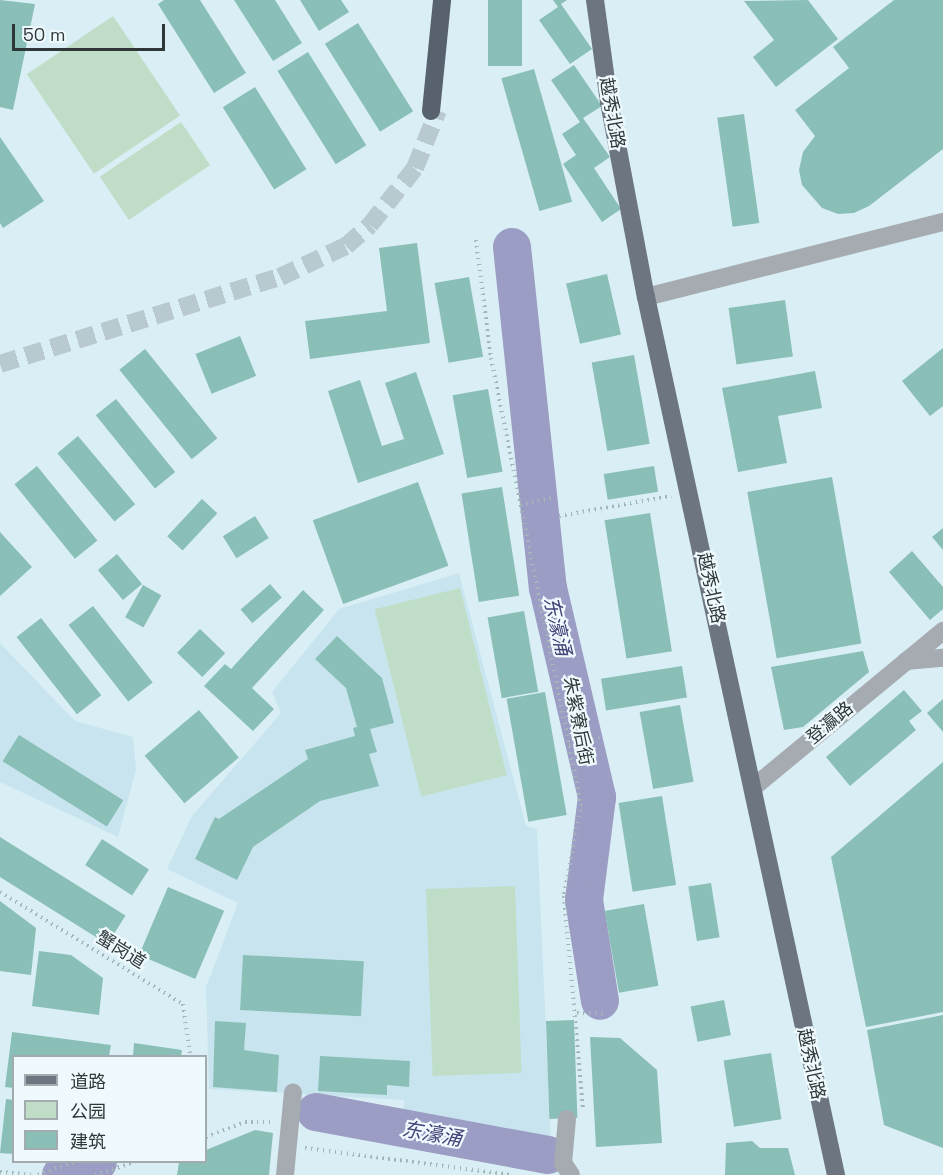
<!DOCTYPE html>
<html>
<head>
<meta charset="utf-8">
<style>
  body { margin:0 }
  #map { position:relative; width:943px; height:1175px; overflow:hidden; background:#daeff5; font-family:"Space Grotesk","Noto Sans SC",sans-serif }
  div>[style] { position:absolute }
  .built>* { inset:0; background:#c8e5ef }
  .green>* { inset:0; background:#c0ddc7; transform-origin:0 0 }
  .river>* { height:38px; margin:-19px; padding:0 19px; transform-origin:19px; border-radius:19px; background:#9c9dc4 }
  .building>* { inset:0; background:#89bfb7; transform-origin:0 0 }
  .highway-tunnel>* { height:18px; margin-top:-9px; transform-origin:0; background:repeating-linear-gradient(90deg,#b8cacf 0 18px,transparent 0 27px) }
  .path>* { height:4px; margin-top:-2px; transform-origin:0; background:repeating-linear-gradient(90deg,#a5b6bb 0 1.5px,transparent 0 6px) }
  .minor>* { height:18px; margin:-9px; padding:0 9px; transform-origin:9px; border-radius:9px; background:#a5abb1 }
  .major>* { height:18px; margin:-9px; padding:0 9px; transform-origin:9px; border-radius:9px; background:#6c7580 }
  .highway>* { height:18px; margin:-9px; padding:0 9px; transform-origin:9px; border-radius:9px; background:#58626e }
  span { translate:-50% -50%; white-space:nowrap; text-align:center; line-height:1.15; -webkit-text-stroke:4.5px #eefafe; paint-order:stroke }
  .street-label { font-size:18px; color:#2f3739 }
  .water-label { font-size:20px; color:#454378; font-style:italic }
  .legend { position:absolute; left:12px; top:1055px; width:195px; height:108px; box-sizing:border-box; background:#eefafe; border:2px solid #a2acaf; margin:0; padding:8px 10px; list-style:none; font-size:18px; color:#2f3739 }
  .legend li { display:flex; align-items:center; gap:12px; height:30px }
  .legend b { width:30px; border:2px solid #a2acaf }
  .scale { position:absolute; left:12px; top:24px; width:153px; height:27px; box-sizing:border-box; border:3px solid #2f3739; border-top:0; padding-left:8px; font-size:18px; line-height:21px; white-space:nowrap; color:#2f3739; -webkit-text-stroke:4px #eefafe; paint-order:stroke }
</style>
</head>
<body>
<div id="map">
  <div class="built">
    <i style="clip-path:polygon(459px 573px,526px 826px,537px 829px,551px 1143px,496px 1137px,403px 1113px,404px 1100px,209px 1089px,206px 987px,238px 903px,167px 869px,192px 816px,281px 713px,272px 692px,339px 609px)"></i>
    <i style="clip-path:polygon(0 643px,75px 721px,133px 737px,136px 770px,118px 837px,0 782px)"></i>
  </div>
  <div class="green">
    <i style="left:113px;top:16px;width:120px;height:104px;rotate:56deg"></i>
    <i style="left:181px;top:122px;width:52px;height:98px;rotate:56deg"></i>
    <i style="left:460px;top:588px;width:193px;height:88px;rotate:76deg"></i>
    <i style="left:515px;top:886px;width:187px;height:89px;rotate:88deg"></i>
  </div>
  <div class="river">
    <i style="left:512px;top:247px;width:343px;rotate:84deg"></i>
    <i style="left:548px;top:588px;width:215px;rotate:76.8deg"></i>
    <i style="left:597px;top:797px;width:104px;rotate:97.2deg"></i>
    <i style="left:584px;top:900px;width:102px;rotate:81deg"></i>
    <i style="left:316px;top:1112px;width:236px;rotate:10.5deg"></i>
    <i style="left:61px;top:1175px;width:39px;rotate:-19deg"></i>
  </div>
  <div class="building">
    <i style="clip-path:polygon(0 0,35px 4px,13px 110px,0 107px)"></i>
    <i style="clip-path:polygon(164px 0,200px 0,246px 73px,214px 93px,158px 4px)"></i>
    <i style="clip-path:polygon(234px 0,275px 0,302px 43px,273px 61px)"></i>
    <i style="clip-path:polygon(300px 0,341px 0,349px 12px,319px 31px)"></i>
    <i style="left:488px;top:0;width:34px;height:66px"></i>
    <i style="clip-path:polygon(553px 0,567px 0,561px 4px,592px 49px,570px 64px,539px 20px,558px 7px)"></i>
    <i style="clip-path:polygon(808px 0,838px 39px,776px 87px,753px 57px,774px 40px,744px 1px)"></i>
    <i style="clip-path:polygon(894px 0,943px 0,943px 149px,869px 206px,854px 213px,838px 214px,822px 208px,802px 185px,799px 170px,803px 152px,815px 136px,795px 110px,849px 68px,833px 47px)"></i>
    <i style="left:358px;top:23px;width:104px;height:39px;rotate:58deg"></i>
    <i style="left:308px;top:52px;width:110px;height:36px;rotate:58deg"></i>
    <i style="clip-path:polygon(574px 65px,602px 106px,583px 118px,610px 157px,594px 168px,621px 209px,602px 222px,563px 164px,576px 155px,562px 134px,580px 122px,551px 80px)"></i>
    <i style="left:534px;top:69px;width:138px;height:34px;rotate:74deg"></i>
    <i style="left:255px;top:87px;width:97px;height:38px;rotate:58deg"></i>
    <i style="left:744px;top:114px;width:110px;height:27px;rotate:82deg"></i>
    <i style="clip-path:polygon(0 137px,44px 201px,3px 228px,0 223px)"></i>
    <i style="clip-path:polygon(417px 243px,430px 343px,310px 359px,305px 321px,387px 311px,379px 248px)"></i>
    <i style="left:607px;top:274px;width:62px;height:42px;rotate:77deg"></i>
    <i style="left:469px;top:277px;width:81px;height:35px;rotate:80deg"></i>
    <i style="left:785px;top:300px;width:57px;height:57px;rotate:82deg"></i>
    <i style="left:240px;top:336px;width:43px;height:48px;rotate:68deg"></i>
    <i style="clip-path:polygon(943px 348px,943px 406px,930px 416px,902px 381px)"></i>
    <i style="left:145px;top:349px;width:115px;height:33px;rotate:51deg"></i>
    <i style="left:634px;top:355px;width:90px;height:43px;rotate:80deg"></i>
    <i style="clip-path:polygon(815px 371px,822px 408px,778px 416px,787px 463px,738px 472px,722px 388px)"></i>
    <i style="clip-path:polygon(416px 372px,444px 454px,358px 483px,328px 391px,360px 380px,382px 446px,404px 439px,385px 383px)"></i>
    <i style="left:488px;top:389px;width:84px;height:36px;rotate:80deg"></i>
    <i style="left:116px;top:399px;width:94px;height:26px;rotate:51deg"></i>
    <i style="left:78px;top:436px;width:89px;height:27px;rotate:50deg"></i>
    <i style="left:37px;top:466px;width:96px;height:29px;rotate:51deg"></i>
    <i style="left:654px;top:466px;width:26px;height:51px;rotate:81deg"></i>
    <i style="left:832px;top:477px;width:169px;height:86px;rotate:80deg"></i>
    <i style="left:418px;top:482px;width:89px;height:112px;rotate:70deg"></i>
    <i style="left:502px;top:487px;width:110px;height:41px;rotate:81deg"></i>
    <i style="left:202px;top:499px;width:21px;height:51px;rotate:43deg"></i>
    <i style="left:650px;top:513px;width:140px;height:46px;rotate:81deg"></i>
    <i style="left:255px;top:516px;width:26px;height:38px;rotate:58deg"></i>
    <i style="clip-path:polygon(943px 528px,943px 550px,932px 537px)"></i>
    <i style="clip-path:polygon(0 532px,32px 567px,0 596px)"></i>
    <i style="clip-path:polygon(912px 551px,943px 587px,943px 609px,930px 620px,889px 572px)"></i>
    <i style="left:117px;top:554px;width:39px;height:25px;rotate:50deg"></i>
    <i style="left:270px;top:584px;width:18px;height:39px;rotate:49deg"></i>
    <i style="left:143px;top:585px;width:21px;height:37px;rotate:29deg"></i>
    <i style="clip-path:polygon(303px 590px,324px 610px,252px 688px,274px 709px,253px 731px,204px 686px,225px 664px,231px 669px)"></i>
    <i style="left:93px;top:606px;width:97px;height:31px;rotate:52deg"></i>
    <i style="left:524px;top:611px;width:82px;height:37px;rotate:80deg"></i>
    <i style="left:41px;top:618px;width:98px;height:31px;rotate:52deg"></i>
    <i style="left:200px;top:629px;width:35px;height:33px;rotate:44deg"></i>
    <i style="clip-path:polygon(337px 636px,382px 678px,394px 723px,370px 729px,377px 752px,369px 754px,379px 786px,320px 801px,253px 847px,237px 880px,195px 859px,215px 817px,219px 819px,308px 759px,305px 750px,355px 736px,353px 728px,357px 727px,346px 688px,315px 659px)"></i>
    <i style="clip-path:polygon(863px 651px,869px 672px,803px 727px,784px 730px,771px 667px)"></i>
    <i style="left:682px;top:666px;width:32px;height:82px;rotate:81deg"></i>
    <i style="clip-path:polygon(904px 690px,922px 711px,909px 721px,916px 730px,850px 786px,826px 757px)"></i>
    <i style="left:545px;top:692px;width:125px;height:39px;rotate:80deg"></i>
    <i style="clip-path:polygon(943px 699px,943px 732px,927px 713px)"></i>
    <i style="left:680px;top:705px;width:78px;height:41px;rotate:80deg"></i>
    <i style="left:199px;top:710px;width:62px;height:71px;rotate:50deg"></i>
    <i style="left:19px;top:735px;width:123px;height:31px;rotate:32deg"></i>
    <i style="clip-path:polygon(943px 762px,943px 1012px,866px 1027px,831px 857px)"></i>
    <i style="left:662px;top:796px;width:90px;height:44px;rotate:81deg"></i>
    <i style="left:0;top:837px;width:148px;height:34px;rotate:32deg"></i>
    <i style="left:102px;top:839px;width:56px;height:31px;rotate:33deg"></i>
    <i style="left:711px;top:883px;width:55px;height:23px;rotate:81deg"></i>
    <i style="left:168px;top:887px;width:61px;height:74px;rotate:23deg"></i>
    <i style="clip-path:polygon(0 901px,36px 928px,31px 975px,0 971px)"></i>
    <i style="left:644px;top:904px;width:83px;height:40px;rotate:80deg"></i>
    <i style="clip-path:polygon(39px 951px,71px 955px,103px 978px,99px 1015px,32px 1006px)"></i>
    <i style="left:243px;top:955px;width:121px;height:55px;rotate:3deg"></i>
    <i style="left:724px;top:1000px;width:36px;height:34px;rotate:79deg"></i>
    <i style="clip-path:polygon(943px 1015px,943px 1148px,884px 1125px,867px 1030px)"></i>
    <i style="left:574px;top:1020px;width:98px;height:28px;rotate:88deg"></i>
    <i style="clip-path:polygon(215px 1021px,246px 1023px,244px 1050px,279px 1055px,277px 1092px,213px 1087px)"></i>
    <i style="clip-path:polygon(12px 1032px,111px 1045px,109px 1056px,14px 1056px,14px 1088px,5px 1087px)"></i>
    <i style="clip-path:polygon(590px 1037px,620px 1038px,657px 1070px,662px 1143px,596px 1147px)"></i>
    <i style="clip-path:polygon(134px 1043px,182px 1050px,181px 1056px,133px 1056px)"></i>
    <i style="left:771px;top:1053px;width:67px;height:48px;rotate:81deg"></i>
    <i style="clip-path:polygon(320px 1056px,410px 1061px,409px 1087px,387px 1085px,387px 1095px,318px 1091px)"></i>
    <i style="clip-path:polygon(6px 1099px,14px 1100px,14px 1154px,0 1153px)"></i>
    <i style="clip-path:polygon(255px 1130px,273px 1133px,269px 1175px,177px 1175px,179px 1162px,206px 1162px,206px 1150px)"></i>
    <i style="clip-path:polygon(752px 1141px,760px 1148px,788px 1148px,795px 1175px,725px 1175px,726px 1143px)"></i>
  </div>
  <div class="highway-tunnel">
    <i style="left:0;top:364px;width:293px;rotate:-17.3deg"></i>
    <i style="left:280px;top:277px;width:73px;rotate:-25.2deg"></i>
    <i style="left:346px;top:246px;width:32px;rotate:-41deg"></i>
    <i style="left:370px;top:225px;width:73px;rotate:-51.7deg"></i>
    <i style="left:415px;top:168px;width:62px;rotate:-68.4deg"></i>
  </div>
  <div class="path">
    <i style="left:476px;top:240px;width:119px;rotate:82.8deg"></i>
    <i style="left:491px;top:358px;width:455px;rotate:78.6deg"></i>
    <i style="left:581px;top:804px;width:94px;rotate:100.5deg"></i>
    <i style="left:564px;top:896px;width:215px;rotate:84.9deg"></i>
    <i style="left:520px;top:504px;width:36px;rotate:-10deg"></i>
    <i style="left:559px;top:516px;width:114px;rotate:-10.1deg"></i>
    <i style="left:569px;top:745px;width:35px;rotate:-15deg"></i>
    <i style="left:0;top:892px;width:215px;rotate:31.5deg"></i>
    <i style="left:183px;top:1004px;width:52px;rotate:82.3deg"></i>
    <i style="left:577px;top:1013px;width:30px;rotate:2deg"></i>
    <i style="left:206px;top:1137px;width:42px;rotate:-21deg"></i>
    <i style="left:245px;top:1122px;width:29px"></i>
    <i style="left:305px;top:1148px;width:209px;rotate:7.4deg"></i>
    <i style="left:0;top:1172px;width:33px;rotate:5deg"></i>
    <i style="left:38px;top:1175px;width:38px;rotate:-20deg"></i>
    <i style="left:95px;top:1175px;width:42px;rotate:-18deg"></i>
  </div>
  <div class="minor">
    <i style="left:646px;top:297px;width:306px;rotate:-14.2deg"></i>
    <i style="left:906px;top:661px;width:37px;rotate:-5deg"></i>
    <i style="left:755px;top:786px;width:244px;rotate:-39.5deg"></i>
    <i style="left:567px;top:1119px;width:44px;rotate:95.2deg"></i>
    <i style="left:563px;top:1163px;width:14px;rotate:56deg"></i>
    <i style="left:285px;top:1175px;width:83px;rotate:-84.5deg"></i>
  </div>
  <div class="major">
    <i style="left:595px;top:0;width:103px;rotate:82.2deg"></i>
    <i style="left:609px;top:102px;width:198px;rotate:79.3deg"></i>
    <i style="left:646px;top:297px;width:898px;rotate:77.79deg"></i>
  </div>
  <div class="highway">
    <i style="left:431px;top:111px;width:112px;rotate:-84.3deg"></i>
  </div>
  <div class="street-label">
    <span style="left:612px;top:113px;rotate:80deg">越秀北路</span>
    <span style="left:711px;top:588px;rotate:78deg">越秀北路</span>
    <span style="left:578px;top:721px;rotate:79deg">朱紫寮后街</span>
    <span style="left:830px;top:723px;rotate:-40deg">登瀛路</span>
    <span style="left:121px;top:950px;rotate:32deg">蟹岗道</span>
    <span style="left:811px;top:1064px;rotate:78deg">越秀北路</span>
  </div>
  <div class="water-label">
    <span style="left:557px;top:626px;rotate:77deg">东濠涌</span>
    <span style="left:432px;top:1134px;rotate:10deg">东濠涌</span>
  </div>
  <ul class="legend">
  <li><b style="height:8px;background:#6c7580"></b>道路</li>
  <li><b style="height:16px;background:#c0ddc7"></b>公园</li>
  <li><b style="height:16px;background:#89bfb7"></b>建筑</li>
  </ul>
  <div class="scale">50 m</div>
</div>
</body>
</html>
